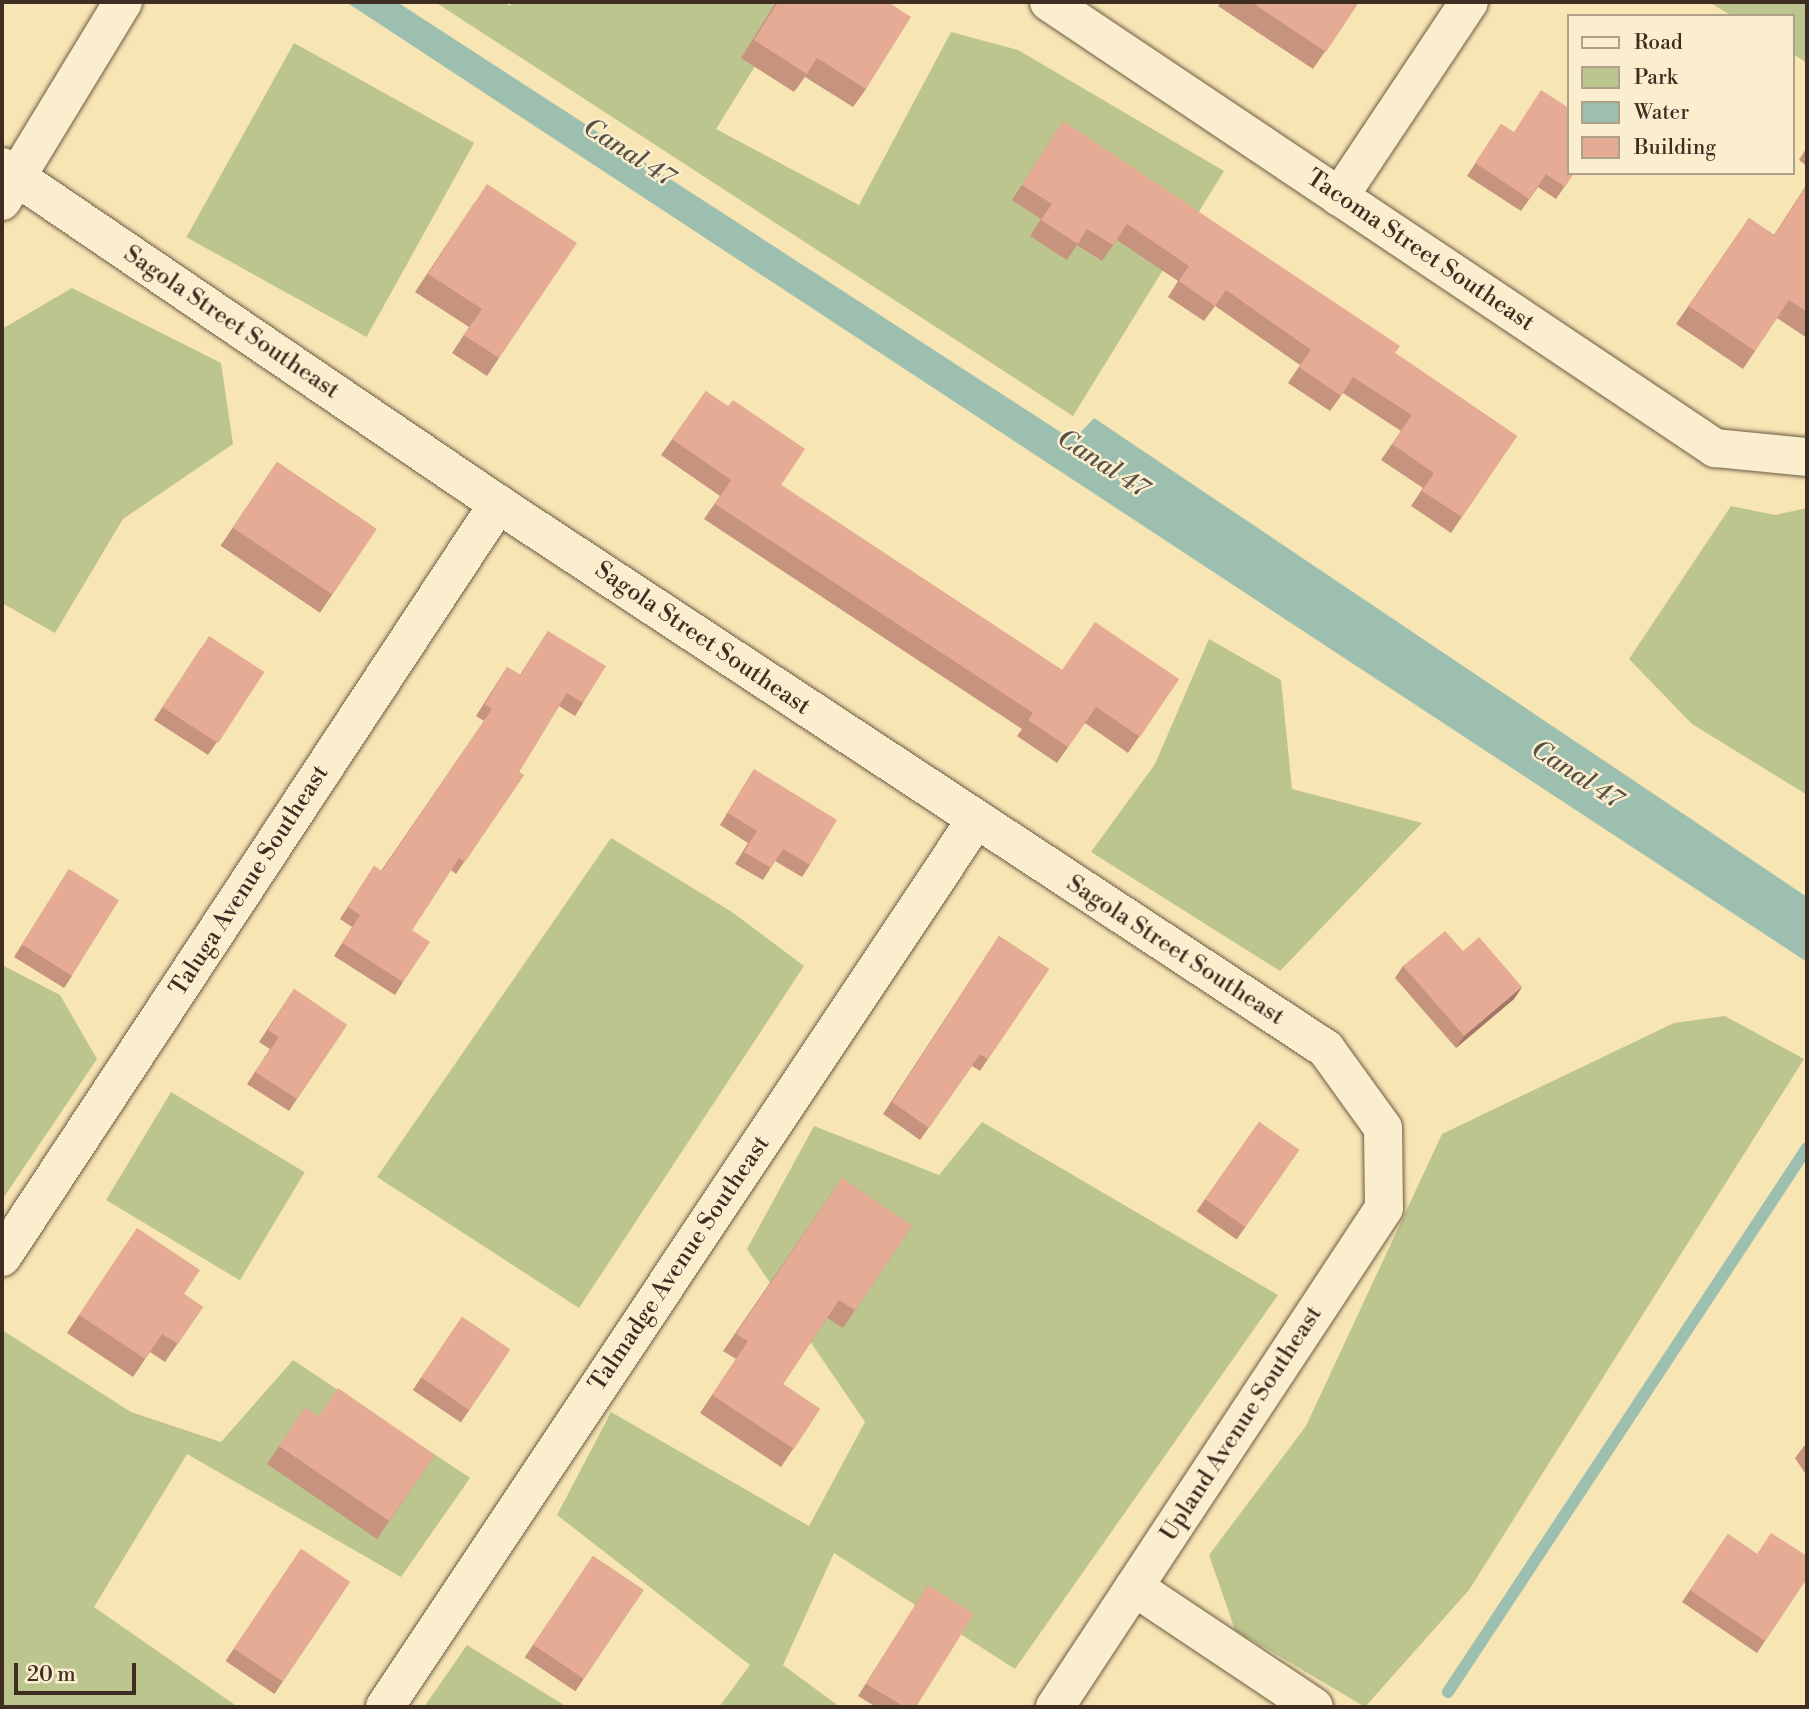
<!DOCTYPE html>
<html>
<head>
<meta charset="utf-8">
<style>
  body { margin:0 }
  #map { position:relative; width:1809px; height:1709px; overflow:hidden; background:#f8e5b4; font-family:"Libre Bodoni",serif }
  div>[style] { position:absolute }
  .green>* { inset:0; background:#bdc58e; transform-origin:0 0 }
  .water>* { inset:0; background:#9dbfb0 }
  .stream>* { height:12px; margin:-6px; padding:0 6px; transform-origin:6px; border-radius:6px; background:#9dbfb0 }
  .roads { filter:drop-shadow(0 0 2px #6d5b46) drop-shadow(0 0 2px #6d5b46) }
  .minor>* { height:38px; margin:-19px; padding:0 19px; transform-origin:19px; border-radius:19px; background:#faeece }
  .tertiary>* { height:38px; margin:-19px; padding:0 19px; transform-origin:19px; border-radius:19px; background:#faeece }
  .wall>* { inset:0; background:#c6937f; transform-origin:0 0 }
  .shaded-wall>* { inset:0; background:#a17868 }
  .building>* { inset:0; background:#e6ab94; transform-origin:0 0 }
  span { translate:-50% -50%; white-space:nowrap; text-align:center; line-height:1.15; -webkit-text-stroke:5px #faeece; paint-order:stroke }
  .street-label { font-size:24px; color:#3f2d22 }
  .water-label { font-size:26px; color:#565246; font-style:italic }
  .frame { position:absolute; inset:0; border:4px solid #3f2d22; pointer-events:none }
  .legend { position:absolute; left:1567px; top:14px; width:228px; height:161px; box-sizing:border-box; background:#faeece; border:2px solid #afa189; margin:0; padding:9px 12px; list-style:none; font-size:21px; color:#3f2d22 }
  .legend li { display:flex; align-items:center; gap:14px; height:35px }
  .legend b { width:35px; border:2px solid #afa189 }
  .scale { position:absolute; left:14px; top:1663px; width:122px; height:32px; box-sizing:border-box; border:4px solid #3f2d22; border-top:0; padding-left:9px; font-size:21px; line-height:24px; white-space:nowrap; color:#3f2d22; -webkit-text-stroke:5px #faeece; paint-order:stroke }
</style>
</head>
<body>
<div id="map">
  <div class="green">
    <i style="clip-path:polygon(435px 2px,503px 2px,510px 6px,512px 2px,795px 2px,716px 129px,859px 205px,951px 32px,1018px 50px,1224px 171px,1073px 416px)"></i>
    <i style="clip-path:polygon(1709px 2px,1807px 2px,1807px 63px,1793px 54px,1793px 16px,1732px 16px)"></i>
    <i style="left:294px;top:43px;width:206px;height:222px;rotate:29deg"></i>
    <i style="clip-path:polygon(72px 288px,221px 363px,233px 444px,123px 519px,55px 633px,2px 603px,2px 329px)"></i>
    <i style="clip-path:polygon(1731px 506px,1775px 515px,1807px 508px,1807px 795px,1692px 724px,1629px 659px)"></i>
    <i style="clip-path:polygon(1209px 639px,1281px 680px,1292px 789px,1422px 823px,1280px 971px,1091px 852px,1155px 764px)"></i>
    <i style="clip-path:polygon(611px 838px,732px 912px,804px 966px,579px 1308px,377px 1177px)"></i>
    <i style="clip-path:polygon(2px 965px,60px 995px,97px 1059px,2px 1200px)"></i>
    <i style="clip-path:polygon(1725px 1016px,1804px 1059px,1469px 1590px,1365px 1707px,1235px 1630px,1209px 1555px,1306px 1426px,1442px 1134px,1674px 1023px)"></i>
    <i style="left:171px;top:1092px;width:156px;height:126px;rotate:31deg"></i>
    <i style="clip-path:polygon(982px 1122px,1278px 1295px,1015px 1669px,834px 1553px,783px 1665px,840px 1707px,719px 1707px,750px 1665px,557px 1515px,611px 1412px,809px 1526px,865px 1422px,747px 1249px,814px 1126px,939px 1175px)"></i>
    <i style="clip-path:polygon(2px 1330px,131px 1412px,221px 1442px,293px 1360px,470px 1478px,401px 1577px,187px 1454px,94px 1607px,238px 1707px,2px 1707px)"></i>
    <i style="clip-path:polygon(467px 1645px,567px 1707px,424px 1707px)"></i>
  </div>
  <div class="water">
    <i style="clip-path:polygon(346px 2px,397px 2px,1062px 433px,1079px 434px,1094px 418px,1807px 897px,1807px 962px)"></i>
  </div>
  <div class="stream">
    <i style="left:1448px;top:1692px;width:652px;rotate:-56.58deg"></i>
  </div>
  <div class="roads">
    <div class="minor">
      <i style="left:1049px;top:2px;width:802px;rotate:33.81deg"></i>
      <i style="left:1715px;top:448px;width:92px;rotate:5.6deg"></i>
      <i style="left:2px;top:167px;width:600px;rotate:34.19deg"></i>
      <i style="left:498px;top:504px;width:991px;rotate:33.35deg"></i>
      <i style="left:1326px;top:1049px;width:97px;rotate:54.2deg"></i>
      <i style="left:1383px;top:1128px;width:80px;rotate:89.3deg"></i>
      <i style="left:1384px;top:1208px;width:598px;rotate:123.4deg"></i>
      <i style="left:1339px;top:197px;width:234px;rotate:-56.3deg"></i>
      <i style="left:2px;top:1257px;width:902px;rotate:-56.63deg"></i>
      <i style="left:1134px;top:1587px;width:216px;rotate:33.7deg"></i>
      <i style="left:385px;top:1707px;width:1064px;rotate:-56.34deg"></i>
    </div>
    <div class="tertiary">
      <i style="left:2px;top:201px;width:233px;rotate:-58.7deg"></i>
    </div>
  </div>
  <div class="wall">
    <i style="clip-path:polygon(776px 2px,888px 2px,866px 89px,853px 107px,805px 77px,794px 92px,741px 58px)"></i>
    <i style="clip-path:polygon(1221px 2px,1359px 2px,1313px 69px,1218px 6px)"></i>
    <i style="clip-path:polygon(1063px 121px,1395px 353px,1517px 436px,1451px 533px,1411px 506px,1423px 488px,1381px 460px,1401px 431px,1343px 393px,1330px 411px,1288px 383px,1300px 365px,1215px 306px,1204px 321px,1168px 297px,1178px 281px,1117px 240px,1102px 261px,1077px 245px,1067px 260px,1030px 236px,1041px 219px,1012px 200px)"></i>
    <i style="clip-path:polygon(1501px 124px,1574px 173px,1556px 199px,1538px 187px,1521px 211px,1467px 176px)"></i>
    <i style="clip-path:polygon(1807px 147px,1807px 166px,1799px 160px)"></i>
    <i style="clip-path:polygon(1807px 184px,1807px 338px,1777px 318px,1743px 369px,1676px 324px,1749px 218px,1774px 235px)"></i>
    <i style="clip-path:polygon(475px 202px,499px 358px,487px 376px,452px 353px,469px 327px,415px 292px)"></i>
    <i style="clip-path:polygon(706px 391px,781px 485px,1062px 670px,1179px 679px,1128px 753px,1085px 723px,1057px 763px,1017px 736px,1022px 729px,704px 519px,720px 496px,661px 455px)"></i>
    <i style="left:277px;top:462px;width:120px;height:101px;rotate:34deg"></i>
    <i style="clip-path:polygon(548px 631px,583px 703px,575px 716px,559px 706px,519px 772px,524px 775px,456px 874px,451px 870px,412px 930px,403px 982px,395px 995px,334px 956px,352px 927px,340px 919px,374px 866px,381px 871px,484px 721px,476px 716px,507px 667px,520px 675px)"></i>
    <i style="clip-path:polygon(201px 648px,264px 672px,208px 755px,154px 720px)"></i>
    <i style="clip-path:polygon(754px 769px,810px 865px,802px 877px,775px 861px,763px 880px,735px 864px,748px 843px,720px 825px)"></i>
    <i style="clip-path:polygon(69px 869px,72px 976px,64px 988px,14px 957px)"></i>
    <i style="clip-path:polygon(999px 936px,1049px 969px,980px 1071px,972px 1066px,920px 1140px,883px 1114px)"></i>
    <i style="clip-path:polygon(1463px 951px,1522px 987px,1514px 999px,1456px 1048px,1395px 978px,1403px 966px)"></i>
    <i style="clip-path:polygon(294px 989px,347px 1025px,289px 1111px,247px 1084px,270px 1049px,259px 1042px)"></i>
    <i style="left:1259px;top:1122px;width:49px;height:109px;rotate:35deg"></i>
    <i style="clip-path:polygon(842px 1178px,912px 1226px,843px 1328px,827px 1318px,783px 1384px,820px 1409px,781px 1467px,700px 1413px,736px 1359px,723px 1351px)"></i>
    <i style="clip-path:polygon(125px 1246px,184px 1294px,203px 1307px,165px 1362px,150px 1352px,133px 1377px,67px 1333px)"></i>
    <i style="left:462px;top:1317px;width:58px;height:88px;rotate:34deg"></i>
    <i style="clip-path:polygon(305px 1408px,318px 1417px,435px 1455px,377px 1539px,267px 1464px)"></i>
    <i style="clip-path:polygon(1807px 1444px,1807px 1476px,1795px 1458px,1804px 1446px)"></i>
    <i style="clip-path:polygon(1728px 1534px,1757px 1554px,1807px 1578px,1757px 1653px,1682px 1602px)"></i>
    <i style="left:301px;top:1549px;width:59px;height:135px;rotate:34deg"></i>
    <i style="left:593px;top:1556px;width:61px;height:122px;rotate:34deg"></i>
    <i style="clip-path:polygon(928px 1585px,916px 1707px,876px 1707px,858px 1696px)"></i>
  </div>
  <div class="shaded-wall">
    <i style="clip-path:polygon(1522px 987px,1514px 999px,1456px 1048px,1464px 1036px)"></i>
  </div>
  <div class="building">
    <i style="clip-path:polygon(778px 2px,888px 2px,911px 17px,866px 89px,817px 58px,807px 74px,754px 40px)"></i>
    <i style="clip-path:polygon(1251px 2px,1359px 2px,1326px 52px)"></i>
    <i style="clip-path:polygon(1541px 90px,1569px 108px,1569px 173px,1574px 173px,1565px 187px,1546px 174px,1529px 199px,1475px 163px,1501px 124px,1514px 132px)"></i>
    <i style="clip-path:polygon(1063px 121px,1400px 346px,1395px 353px,1517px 436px,1462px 517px,1422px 491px,1434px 473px,1392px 444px,1412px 415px,1353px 377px,1341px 396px,1299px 367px,1311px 350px,1226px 290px,1215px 306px,1179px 281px,1189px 266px,1127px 224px,1113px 245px,1087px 229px,1078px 244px,1041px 220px,1052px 204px,1022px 185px)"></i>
    <i style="clip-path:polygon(487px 184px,577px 243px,499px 358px,464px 335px,482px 309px,428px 274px)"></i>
    <i style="clip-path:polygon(1807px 185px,1807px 312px,1789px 300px,1755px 351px,1689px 306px,1749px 218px,1774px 236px)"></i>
    <i style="clip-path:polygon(706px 391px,728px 406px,733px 400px,805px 449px,781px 485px,1062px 670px,1095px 622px,1179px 679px,1140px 737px,1096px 707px,1068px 747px,1028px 720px,1033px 713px,715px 504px,731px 480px,672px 439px)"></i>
    <i style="left:277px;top:462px;width:120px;height:79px;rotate:34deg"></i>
    <i style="clip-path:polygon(548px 631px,606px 666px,583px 703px,567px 693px,519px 772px,524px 775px,465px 862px,459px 858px,412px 930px,430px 942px,403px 982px,342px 943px,360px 915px,348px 907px,374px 866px,382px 871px,492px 709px,485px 704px,507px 667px,521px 675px)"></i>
    <i style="left:209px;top:636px;width:66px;height:85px;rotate:33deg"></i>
    <i style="clip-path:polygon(754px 769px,837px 820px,810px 865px,783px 849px,771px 868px,744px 852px,757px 831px,728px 813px)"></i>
    <i style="left:69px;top:869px;width:59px;height:89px;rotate:32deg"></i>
    <i style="clip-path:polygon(1445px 931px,1463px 951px,1479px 937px,1522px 987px,1464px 1036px,1403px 966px)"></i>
    <i style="clip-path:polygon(999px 936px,1049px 969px,988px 1059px,980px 1054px,929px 1128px,892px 1102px)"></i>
    <i style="clip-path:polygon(294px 989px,347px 1025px,297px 1099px,255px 1072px,279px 1037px,268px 1030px)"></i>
    <i style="left:1259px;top:1122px;width:49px;height:94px;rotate:35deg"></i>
    <i style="clip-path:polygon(842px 1178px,912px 1226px,855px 1310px,839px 1300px,783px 1384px,820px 1409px,794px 1449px,712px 1395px,748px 1341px,736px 1334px)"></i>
    <i style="clip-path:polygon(137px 1228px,200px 1270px,184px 1294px,203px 1307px,178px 1344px,162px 1334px,145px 1359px,79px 1315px)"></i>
    <i style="left:462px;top:1317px;width:58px;height:73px;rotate:34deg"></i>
    <i style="clip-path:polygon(338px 1388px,435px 1455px,389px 1521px,279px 1446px,305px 1408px,319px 1417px)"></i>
    <i style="clip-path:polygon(1771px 1533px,1807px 1556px,1807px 1578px,1765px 1641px,1690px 1590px,1728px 1534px,1757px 1554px)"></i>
    <i style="left:301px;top:1549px;width:59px;height:120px;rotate:34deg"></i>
    <i style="left:593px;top:1556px;width:61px;height:107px;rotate:34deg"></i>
    <i style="clip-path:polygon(928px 1585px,974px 1614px,916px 1707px,905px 1707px,866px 1684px)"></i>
  </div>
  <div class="street-label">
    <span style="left:1420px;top:251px;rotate:34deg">Tacoma Street Southeast</span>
    <span style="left:231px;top:323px;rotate:34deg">Sagola Street Southeast</span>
    <span style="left:702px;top:639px;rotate:34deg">Sagola Street Southeast</span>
    <span style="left:250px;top:881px;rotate:-57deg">Taluga Avenue Southeast</span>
    <span style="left:1175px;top:951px;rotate:33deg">Sagola Street Southeast</span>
    <span style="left:680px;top:1264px;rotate:-56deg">Talmadge Avenue Southeast</span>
    <span style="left:1242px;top:1424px;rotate:-57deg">Upland Avenue Southeast</span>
  </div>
  <div class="water-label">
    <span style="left:628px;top:153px;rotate:33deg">Canal 47</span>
    <span style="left:1102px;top:464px;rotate:33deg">Canal 47</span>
    <span style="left:1576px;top:775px;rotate:33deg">Canal 47</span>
  </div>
  <div class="frame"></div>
  <ul class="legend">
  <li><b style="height:9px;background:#faeece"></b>Road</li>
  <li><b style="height:19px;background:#bdc58e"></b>Park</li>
  <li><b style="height:19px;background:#9dbfb0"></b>Water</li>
  <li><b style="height:19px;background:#e6ab94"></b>Building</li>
  </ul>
  <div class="scale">20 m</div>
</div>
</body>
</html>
